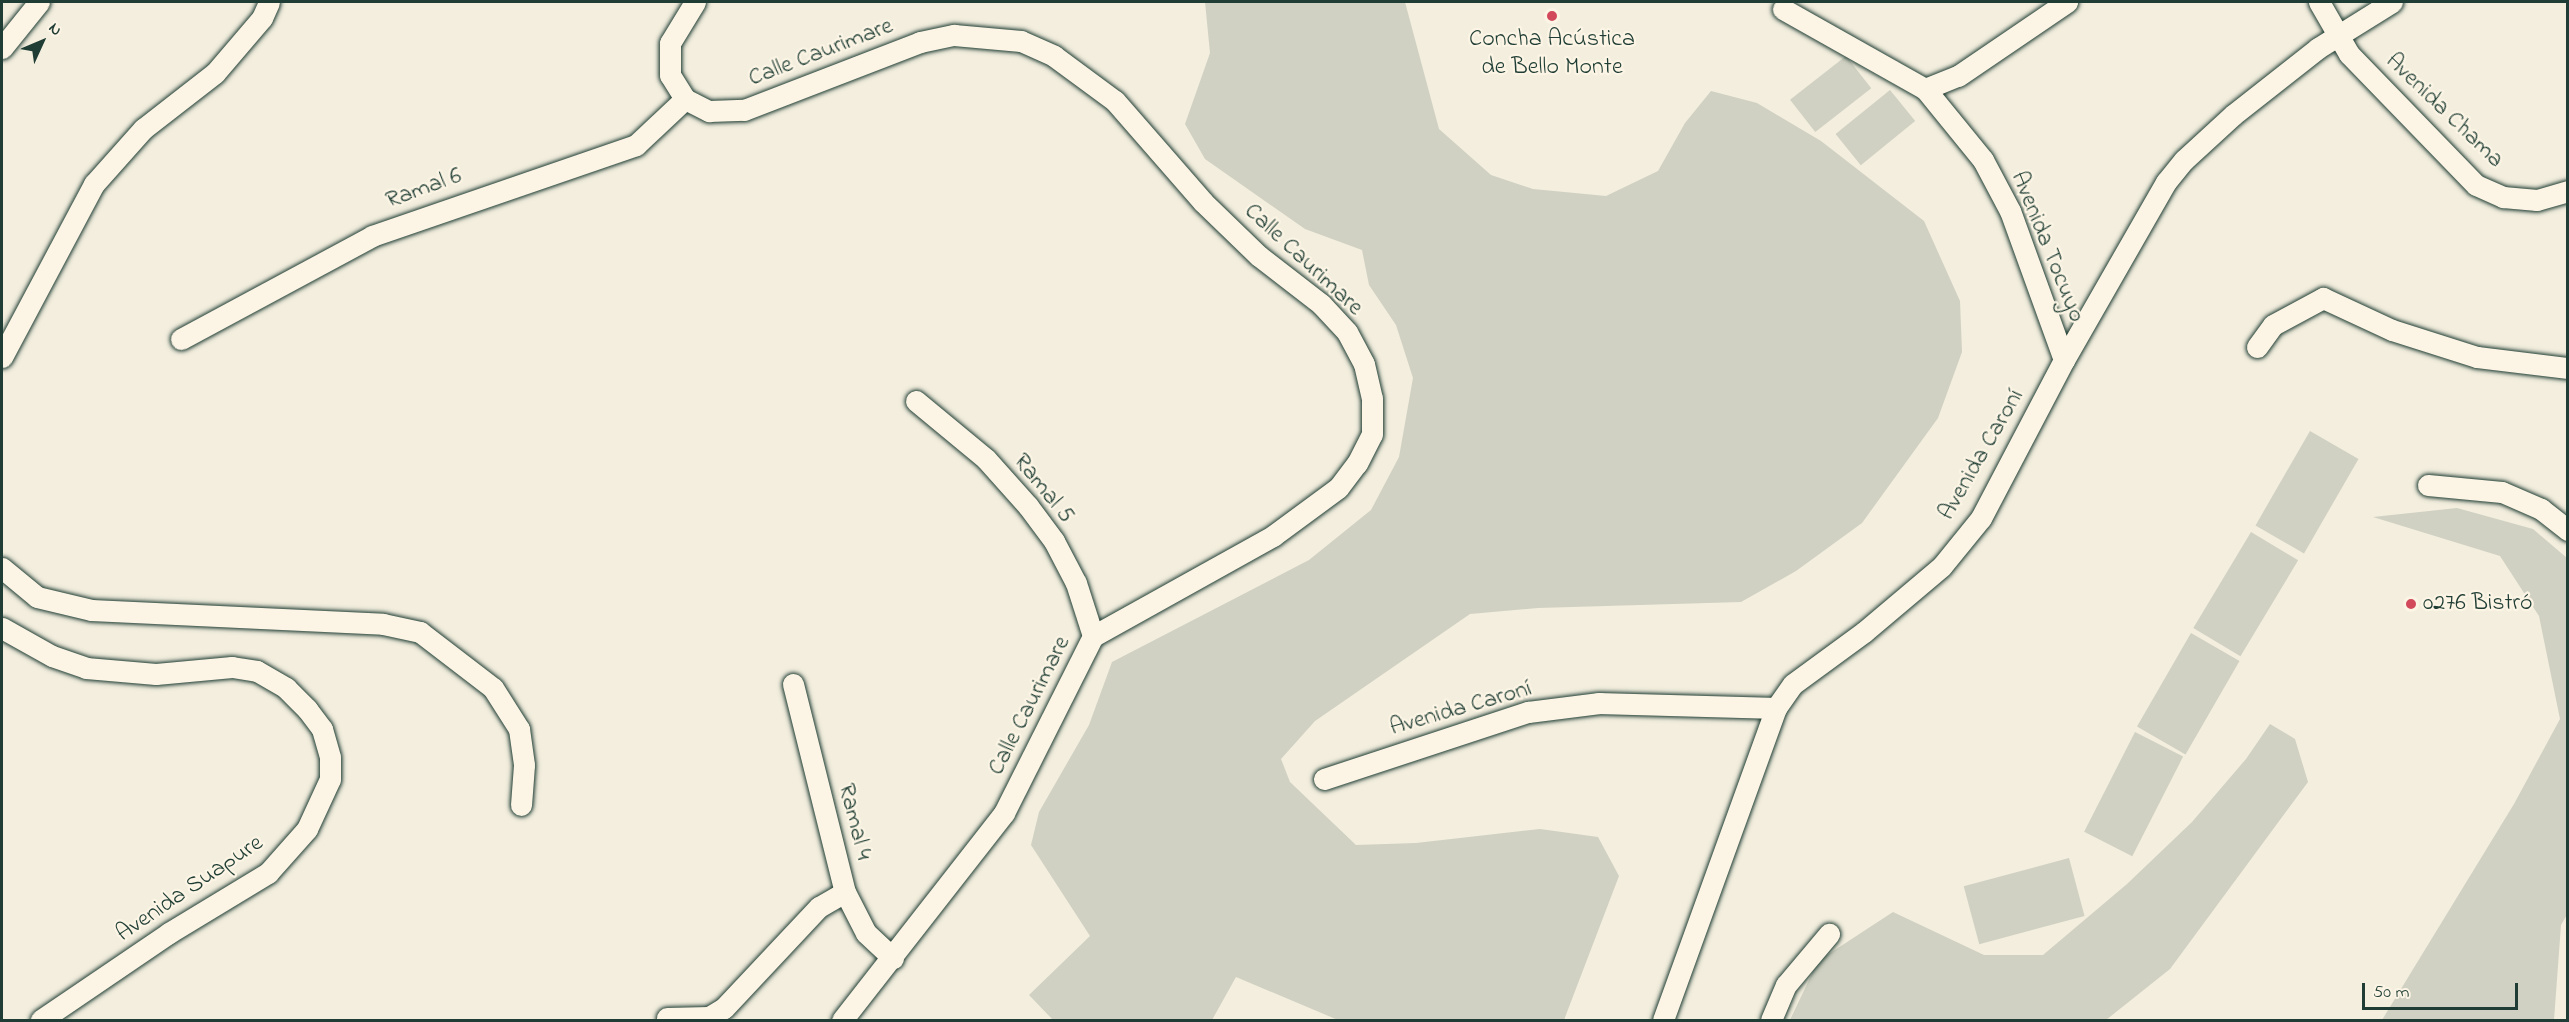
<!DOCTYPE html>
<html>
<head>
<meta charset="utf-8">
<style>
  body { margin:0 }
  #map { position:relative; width:2569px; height:1022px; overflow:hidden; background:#f3eede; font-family:"Indie Flower",sans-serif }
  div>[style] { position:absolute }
  .green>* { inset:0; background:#d0d1c2; transform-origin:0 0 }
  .roads { filter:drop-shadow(0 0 2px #1f3d34) drop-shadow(0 0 2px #1f3d34) }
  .minor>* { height:21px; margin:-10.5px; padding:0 10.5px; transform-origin:10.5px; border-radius:10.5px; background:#fcf5e5 }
  .dots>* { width:16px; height:16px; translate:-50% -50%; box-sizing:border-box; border:3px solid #fcf5e5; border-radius:50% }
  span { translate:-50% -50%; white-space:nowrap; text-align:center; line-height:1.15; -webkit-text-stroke:4.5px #fcf5e5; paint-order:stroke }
  .poi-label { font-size:24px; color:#1f3d34 }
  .left { translate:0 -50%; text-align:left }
  .street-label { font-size:24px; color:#1f3d34 }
  .frame { position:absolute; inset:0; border:3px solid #1f3d34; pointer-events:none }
  .north { position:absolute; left:12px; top:12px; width:60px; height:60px; -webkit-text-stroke:4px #fcf5e5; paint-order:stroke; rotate:46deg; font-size:16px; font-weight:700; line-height:24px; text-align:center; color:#1f3d34 }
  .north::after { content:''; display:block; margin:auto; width:21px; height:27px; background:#1f3d34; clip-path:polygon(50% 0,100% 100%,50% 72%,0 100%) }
  .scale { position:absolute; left:2362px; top:983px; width:156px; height:27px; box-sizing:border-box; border:3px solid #1f3d34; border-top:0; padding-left:8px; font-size:18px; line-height:21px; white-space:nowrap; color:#1f3d34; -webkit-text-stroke:4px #fcf5e5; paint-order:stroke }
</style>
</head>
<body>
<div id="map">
  <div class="green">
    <i style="clip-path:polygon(1205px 2px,1405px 2px,1439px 129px,1491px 175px,1533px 189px,1606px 196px,1658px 171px,1685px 123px,1711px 91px,1757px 103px,1821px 141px,1924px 221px,1960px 301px,1962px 352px,1938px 418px,1862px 523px,1796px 571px,1741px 602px,1538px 608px,1470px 614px,1315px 721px,1281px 759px,1290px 782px,1356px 845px,1416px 843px,1540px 829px,1598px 837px,1619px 876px,1564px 1020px,1338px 1020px,1236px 977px,1212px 1020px,1053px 1020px,1029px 995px,1090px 936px,1031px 845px,1039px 812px,1089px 725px,1112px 662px,1309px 560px,1371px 510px,1399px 457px,1413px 378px,1396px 325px,1369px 285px,1362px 250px,1305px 229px,1205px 159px,1185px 124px,1210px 53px)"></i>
    <i style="left:1846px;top:56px;width:41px;height:71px;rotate:52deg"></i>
    <i style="left:1890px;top:90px;width:40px;height:70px;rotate:51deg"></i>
    <i style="left:2310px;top:431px;width:56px;height:109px;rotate:30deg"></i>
    <i style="clip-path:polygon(2457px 508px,2533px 529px,2567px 558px,2568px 913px,2561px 925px,2554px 1020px,2382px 1020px,2514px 804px,2560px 719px,2539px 616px,2500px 556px,2373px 517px)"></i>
    <i style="left:2251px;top:532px;width:55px;height:112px;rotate:31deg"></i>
    <i style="left:2191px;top:633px;width:56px;height:108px;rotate:30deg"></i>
    <i style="clip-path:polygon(2270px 724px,2295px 739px,2308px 782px,2170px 969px,2106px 1020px,1790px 1020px,1818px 961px,1893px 912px,1984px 955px,2043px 955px,2127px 884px,2192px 822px,2246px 759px)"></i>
    <i style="left:2135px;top:732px;width:54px;height:112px;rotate:27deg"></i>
    <i style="left:2069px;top:858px;width:60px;height:109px;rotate:75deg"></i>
  </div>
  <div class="roads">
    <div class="minor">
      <i style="left:695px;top:2px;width:48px;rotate:121.4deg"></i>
      <i style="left:670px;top:43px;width:32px;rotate:90deg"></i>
      <i style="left:670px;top:75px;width:28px;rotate:58deg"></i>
      <i style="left:685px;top:99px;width:27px;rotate:27deg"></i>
      <i style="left:709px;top:111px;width:35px;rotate:-2deg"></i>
      <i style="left:744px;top:110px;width:189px;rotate:-21.1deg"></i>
      <i style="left:920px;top:42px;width:35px;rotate:-12deg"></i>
      <i style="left:954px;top:35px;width:67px;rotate:5.1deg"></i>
      <i style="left:1021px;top:41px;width:36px;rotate:24deg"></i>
      <i style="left:1054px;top:56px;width:76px;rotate:36.4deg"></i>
      <i style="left:1115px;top:101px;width:134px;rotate:48.9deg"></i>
      <i style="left:1203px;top:202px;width:78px;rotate:44deg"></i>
      <i style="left:1259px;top:256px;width:78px;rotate:37.7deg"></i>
      <i style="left:1321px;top:304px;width:38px;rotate:47deg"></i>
      <i style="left:1347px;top:332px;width:36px;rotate:62deg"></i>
      <i style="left:1364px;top:364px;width:35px;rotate:77deg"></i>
      <i style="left:1372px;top:398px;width:36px;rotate:90deg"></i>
      <i style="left:1372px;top:434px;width:33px;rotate:117deg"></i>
      <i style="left:1357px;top:463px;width:31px;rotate:127deg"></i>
      <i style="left:1338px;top:488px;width:81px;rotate:143.6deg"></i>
      <i style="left:1273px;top:536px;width:206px;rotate:150.9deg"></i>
      <i style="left:1093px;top:636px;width:198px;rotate:116.7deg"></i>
      <i style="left:1004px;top:813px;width:263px;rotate:128deg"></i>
      <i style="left:2319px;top:2px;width:60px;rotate:60deg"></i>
      <i style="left:2349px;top:54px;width:182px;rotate:45.9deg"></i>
      <i style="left:2476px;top:185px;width:30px;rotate:24deg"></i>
      <i style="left:2503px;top:197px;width:34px;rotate:5deg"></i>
      <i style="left:2537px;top:200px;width:32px;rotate:-16deg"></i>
      <i style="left:1783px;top:9px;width:163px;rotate:29.4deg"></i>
      <i style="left:2px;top:48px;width:59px;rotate:-51.2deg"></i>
      <i style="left:181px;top:339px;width:217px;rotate:-28.3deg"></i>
      <i style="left:372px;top:236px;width:279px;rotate:-19deg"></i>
      <i style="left:636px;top:145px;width:67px;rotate:-43.2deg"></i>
      <i style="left:2257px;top:347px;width:27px;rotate:-54deg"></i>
      <i style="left:2273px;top:325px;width:57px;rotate:-28.4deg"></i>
      <i style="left:2323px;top:298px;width:76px;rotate:24.9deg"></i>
      <i style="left:2392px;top:330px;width:89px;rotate:17.6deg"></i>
      <i style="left:2477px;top:357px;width:92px;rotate:6.9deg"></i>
      <i style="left:2px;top:357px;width:196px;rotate:-62deg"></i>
      <i style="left:94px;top:184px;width:74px;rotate:-48.3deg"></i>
      <i style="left:143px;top:129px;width:91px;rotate:-37.9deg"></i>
      <i style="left:215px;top:73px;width:72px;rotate:-49.5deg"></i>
      <i style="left:262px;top:18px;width:17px;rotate:-66deg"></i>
      <i style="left:2064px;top:360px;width:158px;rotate:-109.9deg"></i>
      <i style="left:2010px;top:211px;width:58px;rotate:-117.9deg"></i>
      <i style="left:1983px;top:160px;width:92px;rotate:-129.2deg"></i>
      <i style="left:1925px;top:89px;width:35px;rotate:-22deg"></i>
      <i style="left:1958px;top:76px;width:132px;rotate:-34.2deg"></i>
      <i style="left:916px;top:401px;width:91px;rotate:39.6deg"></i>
      <i style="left:986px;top:459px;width:63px;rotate:48.2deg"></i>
      <i style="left:1028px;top:506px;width:44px;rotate:53.4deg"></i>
      <i style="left:1054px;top:541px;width:47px;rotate:62.4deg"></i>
      <i style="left:1076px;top:583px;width:56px;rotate:72.2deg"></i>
      <i style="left:2428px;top:485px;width:74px;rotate:5.4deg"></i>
      <i style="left:2502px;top:492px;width:43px;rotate:23.6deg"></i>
      <i style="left:2541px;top:509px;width:34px;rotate:38deg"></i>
      <i style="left:2px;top:568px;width:45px;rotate:39.6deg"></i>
      <i style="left:37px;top:597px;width:56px;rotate:13.5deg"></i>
      <i style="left:91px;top:610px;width:292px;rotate:2.7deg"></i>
      <i style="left:383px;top:624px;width:38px;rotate:12deg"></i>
      <i style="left:420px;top:632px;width:92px;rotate:37.5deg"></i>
      <i style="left:493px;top:688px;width:49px;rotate:57.6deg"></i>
      <i style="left:519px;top:729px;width:36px;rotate:82deg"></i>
      <i style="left:524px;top:765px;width:40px;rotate:94.3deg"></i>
      <i style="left:2px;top:628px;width:57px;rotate:29.2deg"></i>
      <i style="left:52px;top:656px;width:36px;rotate:19deg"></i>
      <i style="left:86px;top:668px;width:70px;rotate:4.9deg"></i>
      <i style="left:156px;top:674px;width:76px;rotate:-5.3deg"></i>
      <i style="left:232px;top:667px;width:25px;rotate:9deg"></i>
      <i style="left:257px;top:671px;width:34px;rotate:30deg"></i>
      <i style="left:286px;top:688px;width:30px;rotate:45deg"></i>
      <i style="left:307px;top:709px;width:25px;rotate:53deg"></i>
      <i style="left:322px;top:729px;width:29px;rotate:74deg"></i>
      <i style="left:330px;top:757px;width:22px;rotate:90deg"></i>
      <i style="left:330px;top:779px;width:55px;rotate:114.7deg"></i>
      <i style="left:307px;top:829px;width:59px;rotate:131.6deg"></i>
      <i style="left:268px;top:873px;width:116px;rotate:148.8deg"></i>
      <i style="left:169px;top:933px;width:155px;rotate:145.8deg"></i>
      <i style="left:793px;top:684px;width:214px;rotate:76deg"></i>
      <i style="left:845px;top:892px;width:46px;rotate:62.9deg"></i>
      <i style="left:866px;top:933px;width:37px;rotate:43deg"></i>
      <i style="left:1324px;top:779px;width:215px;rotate:-18.2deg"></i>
      <i style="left:1528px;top:712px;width:72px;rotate:-7.2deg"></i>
      <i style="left:1599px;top:703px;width:177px;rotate:1.6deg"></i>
      <i style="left:667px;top:1018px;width:42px;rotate:-1.4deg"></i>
      <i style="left:709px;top:1017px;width:17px;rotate:-31deg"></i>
      <i style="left:724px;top:1008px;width:139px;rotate:-46.8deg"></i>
      <i style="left:819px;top:907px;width:30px;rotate:-30deg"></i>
      <i style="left:1663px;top:1020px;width:332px;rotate:-70.1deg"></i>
      <i style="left:1776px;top:708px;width:29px;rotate:-55deg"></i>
      <i style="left:1793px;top:684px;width:88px;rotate:-36.2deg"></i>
      <i style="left:1864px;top:632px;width:102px;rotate:-40.2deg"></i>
      <i style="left:1942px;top:566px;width:62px;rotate:-50.9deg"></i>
      <i style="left:1981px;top:518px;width:178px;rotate:-62.3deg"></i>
      <i style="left:2064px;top:360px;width:205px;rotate:-60.2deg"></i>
      <i style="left:2166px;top:182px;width:28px;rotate:-51deg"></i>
      <i style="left:2184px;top:160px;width:67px;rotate:-42.6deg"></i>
      <i style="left:2233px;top:115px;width:108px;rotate:-38.2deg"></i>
      <i style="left:2318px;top:48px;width:87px;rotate:-31.9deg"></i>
      <i style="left:1771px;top:1020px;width:38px;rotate:-67deg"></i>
      <i style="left:1786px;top:985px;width:67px;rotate:-49.9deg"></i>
    </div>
  </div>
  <div class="dots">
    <i style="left:1552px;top:16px;background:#d1495b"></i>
    <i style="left:2411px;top:604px;background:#d1495b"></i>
  </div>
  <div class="poi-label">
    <span style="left:1552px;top:54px">Concha Acústica<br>de Bello Monte</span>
    <span class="left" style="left:2423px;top:604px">0276 Bistró</span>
  </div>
  <div class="street-label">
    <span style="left:821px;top:53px;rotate:-21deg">Calle Caurimare</span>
    <span style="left:2444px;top:111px;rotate:44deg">Avenida Chama</span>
    <span style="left:424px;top:189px;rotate:-20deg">Ramal 6</span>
    <span style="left:2047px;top:247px;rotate:68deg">Avenida Tocuyo</span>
    <span style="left:1303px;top:260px;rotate:43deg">Calle Caurimare</span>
    <span style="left:1982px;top:455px;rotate:-60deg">Avenida Caroní</span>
    <span style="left:1043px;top:489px;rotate:51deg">Ramal 5</span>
    <span style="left:1030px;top:706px;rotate:-63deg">Calle Caurimare</span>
    <span style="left:1461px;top:709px;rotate:-16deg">Avenida Caroní</span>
    <span style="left:854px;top:822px;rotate:76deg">Ramal 4</span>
    <span style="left:190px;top:889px;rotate:-34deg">Avenida Suapure</span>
  </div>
  <div class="frame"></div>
  <div class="north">N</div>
  <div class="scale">50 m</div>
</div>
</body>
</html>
